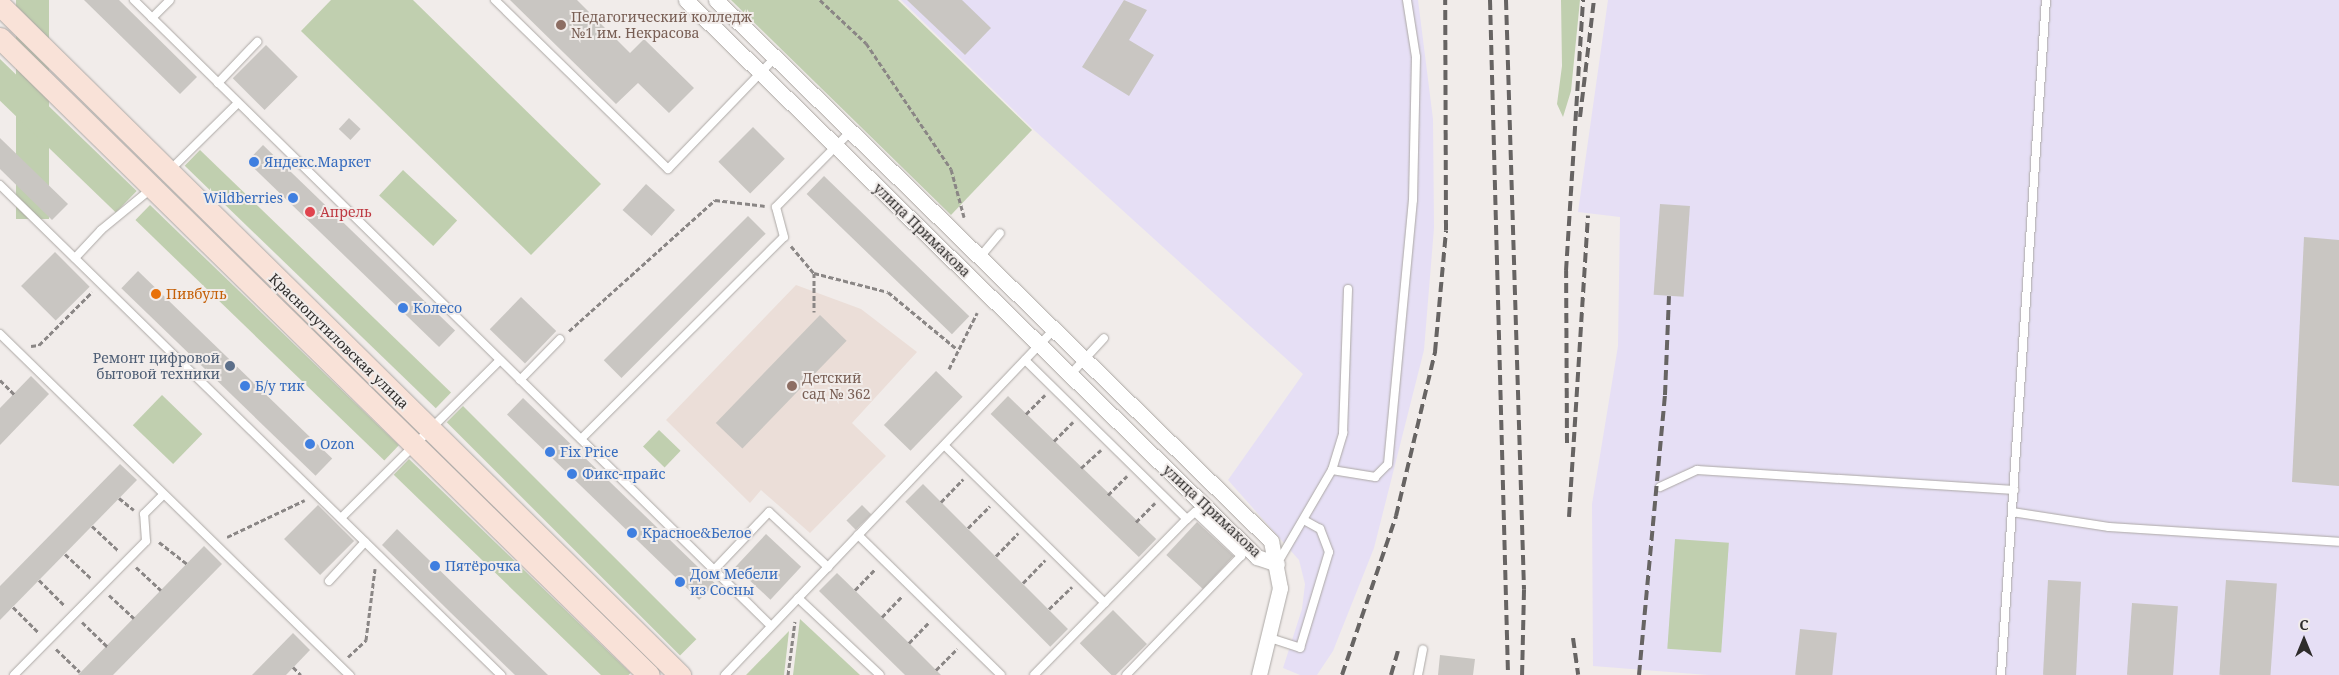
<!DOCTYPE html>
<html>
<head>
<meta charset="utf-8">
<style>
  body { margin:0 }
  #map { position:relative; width:2339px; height:675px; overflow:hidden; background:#f1ecea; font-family:"Noto Serif",serif }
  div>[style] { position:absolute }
  .built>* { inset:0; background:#ebded8 }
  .industrial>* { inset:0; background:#e6dff5 }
  .green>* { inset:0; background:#c0cfaf; transform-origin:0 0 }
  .building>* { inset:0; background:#c9c6c2; transform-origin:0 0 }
  .path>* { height:3px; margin-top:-1.5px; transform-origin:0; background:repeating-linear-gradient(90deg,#8a8685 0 5px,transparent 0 7.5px) }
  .roads { filter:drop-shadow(0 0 1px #aca8a5) drop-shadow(0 0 1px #aca8a5) }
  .lane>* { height:8px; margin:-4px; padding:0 4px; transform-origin:4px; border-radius:4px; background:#fff }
  .street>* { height:15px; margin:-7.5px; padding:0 7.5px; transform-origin:7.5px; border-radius:7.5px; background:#fff }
  .secondary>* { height:21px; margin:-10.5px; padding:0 10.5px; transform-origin:10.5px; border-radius:10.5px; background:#f9e2d8 }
  .rail>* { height:4px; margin-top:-2px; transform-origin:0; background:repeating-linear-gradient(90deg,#676463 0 10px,transparent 0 15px) }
  .dots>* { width:14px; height:14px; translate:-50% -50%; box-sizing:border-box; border:2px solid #f1ecea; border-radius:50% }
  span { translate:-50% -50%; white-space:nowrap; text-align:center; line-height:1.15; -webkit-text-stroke:4px #f1ecea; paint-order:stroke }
  .education-label { font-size:14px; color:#785e54 }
  .left { translate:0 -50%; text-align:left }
  .shop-label { font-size:14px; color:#366cbe }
  .right { translate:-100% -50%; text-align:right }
  .health-label { font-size:14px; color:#be3a42 }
  .street-label { font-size:14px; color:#2e2c2b }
  .food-label { font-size:14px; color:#c56008 }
  .service-label { font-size:14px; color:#4e5e75 }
  .north { position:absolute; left:2279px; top:615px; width:50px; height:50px; -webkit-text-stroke:4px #f1ecea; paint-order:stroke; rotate:0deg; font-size:14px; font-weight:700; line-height:20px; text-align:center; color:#2e2c2b }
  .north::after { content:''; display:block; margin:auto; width:18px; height:22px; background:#2e2c2b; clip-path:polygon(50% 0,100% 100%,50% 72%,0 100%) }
</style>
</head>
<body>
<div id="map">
  <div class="built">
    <i style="clip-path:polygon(796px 285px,861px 309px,917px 352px,852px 423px,886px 456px,810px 533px,761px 490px,750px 503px,666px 420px)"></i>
  </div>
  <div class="industrial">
    <i style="clip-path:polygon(901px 0,1418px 0,1433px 119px,1434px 228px,1424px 350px,1374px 548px,1333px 651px,1317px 675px,1300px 675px,1283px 668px,1302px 609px,1305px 584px,1299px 560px,1228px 480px,1303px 374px,1034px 130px)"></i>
    <i style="clip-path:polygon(1608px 0,2339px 0,2339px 675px,1708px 675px,1593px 666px,1592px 504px,1618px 346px,1620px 217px,1578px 212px)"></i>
  </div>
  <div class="green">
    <i style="left:16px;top:0;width:33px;height:219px"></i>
    <i style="clip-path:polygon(331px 0,413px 0,601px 184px,531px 255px,301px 31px)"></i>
    <i style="clip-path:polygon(731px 0,898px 0,1032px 130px,951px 215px)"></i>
    <i style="clip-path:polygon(1561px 0,1580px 0,1571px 91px,1563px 117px,1557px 104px,1562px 66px)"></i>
    <i style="left:0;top:59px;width:190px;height:30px;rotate:44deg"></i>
    <i style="left:200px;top:150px;width:349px;height:22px;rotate:44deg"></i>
    <i style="left:403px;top:170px;width:74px;height:35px;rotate:43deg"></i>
    <i style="left:150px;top:205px;width:346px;height:21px;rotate:44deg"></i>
    <i style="left:162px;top:395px;width:56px;height:42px;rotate:44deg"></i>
    <i style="left:463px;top:406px;width:330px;height:23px;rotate:45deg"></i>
    <i style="left:659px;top:430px;width:30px;height:23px;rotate:44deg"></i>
    <i style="left:409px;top:459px;width:308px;height:22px;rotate:44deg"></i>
    <i style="left:1675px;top:539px;width:54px;height:110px;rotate:4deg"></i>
    <i style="clip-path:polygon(800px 619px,860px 675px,793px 675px)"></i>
    <i style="clip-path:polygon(789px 631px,784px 675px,746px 675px)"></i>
  </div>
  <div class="building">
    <i style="clip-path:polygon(84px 0,119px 0,197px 77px,180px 94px)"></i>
    <i style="clip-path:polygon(510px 0,577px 0,630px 53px,644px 39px,694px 88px,669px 113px,638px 83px,616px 104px)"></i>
    <i style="clip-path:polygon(907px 0,962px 0,991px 28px,965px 55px)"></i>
    <i style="clip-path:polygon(1124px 0,1147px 10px,1129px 40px,1154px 55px,1129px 96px,1082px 67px)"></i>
    <i style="left:266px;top:45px;width:45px;height:47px;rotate:45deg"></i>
    <i style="left:349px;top:118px;width:16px;height:15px;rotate:43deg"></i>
    <i style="left:753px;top:127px;width:45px;height:49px;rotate:45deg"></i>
    <i style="clip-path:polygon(0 138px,68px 204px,52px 220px,0 169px)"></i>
    <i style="left:263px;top:145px;width:267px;height:23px;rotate:44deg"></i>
    <i style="left:824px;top:176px;width:202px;height:25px;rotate:44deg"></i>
    <i style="left:646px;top:184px;width:39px;height:35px;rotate:42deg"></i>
    <i style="left:1660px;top:204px;width:30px;height:91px;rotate:4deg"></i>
    <i style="left:748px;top:216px;width:25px;height:204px;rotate:45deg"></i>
    <i style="clip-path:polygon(2304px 237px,2339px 240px,2339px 486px,2292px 482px)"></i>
    <i style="left:55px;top:252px;width:49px;height:48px;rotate:45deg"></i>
    <i style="left:138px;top:271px;width:270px;height:24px;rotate:44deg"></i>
    <i style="left:521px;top:297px;width:49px;height:45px;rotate:44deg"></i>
    <i style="left:820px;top:315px;width:37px;height:150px;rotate:44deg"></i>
    <i style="left:936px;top:371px;width:37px;height:75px;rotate:44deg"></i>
    <i style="clip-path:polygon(31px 376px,49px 394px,0 445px,0 408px)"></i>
    <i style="left:1008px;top:396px;width:206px;height:25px;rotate:44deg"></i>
    <i style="left:523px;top:398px;width:267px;height:23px;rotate:44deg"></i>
    <i style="clip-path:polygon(120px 464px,137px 480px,0 620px,0 586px)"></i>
    <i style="left:923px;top:484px;width:205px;height:25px;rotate:45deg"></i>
    <i style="left:318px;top:505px;width:51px;height:48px;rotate:45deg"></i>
    <i style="left:862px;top:505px;width:13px;height:22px;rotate:45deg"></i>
    <i style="left:1197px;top:522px;width:50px;height:45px;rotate:43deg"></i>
    <i style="clip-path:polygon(397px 529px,548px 675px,515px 675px,449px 611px,382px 545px)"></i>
    <i style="left:766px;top:534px;width:48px;height:45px;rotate:43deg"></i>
    <i style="clip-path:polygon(204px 546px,222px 564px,113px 675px,78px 675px)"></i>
    <i style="clip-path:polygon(837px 573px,909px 643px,941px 675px,905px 675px,819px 591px)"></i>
    <i style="left:2048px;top:580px;width:33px;height:95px;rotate:3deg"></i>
    <i style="left:2226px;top:580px;width:51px;height:95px;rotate:4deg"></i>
    <i style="left:2132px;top:603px;width:46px;height:72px;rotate:4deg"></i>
    <i style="left:1113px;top:610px;width:48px;height:47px;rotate:45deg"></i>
    <i style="left:1800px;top:629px;width:37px;height:46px;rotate:6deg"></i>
    <i style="clip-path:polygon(293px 633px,310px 650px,286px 675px,252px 675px)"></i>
    <i style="clip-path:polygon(1440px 655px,1475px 659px,1473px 675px,1438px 675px)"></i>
  </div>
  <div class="path">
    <i style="left:820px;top:0;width:63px;rotate:43.1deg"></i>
    <i style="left:866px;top:43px;width:152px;rotate:56deg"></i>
    <i style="left:951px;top:169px;width:50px;rotate:74.8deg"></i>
    <i style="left:791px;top:246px;width:35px;rotate:50deg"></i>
    <i style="left:814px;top:273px;width:39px;rotate:90deg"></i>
    <i style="left:814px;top:273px;width:76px;rotate:14.4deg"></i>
    <i style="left:888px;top:292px;width:89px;rotate:39.6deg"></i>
    <i style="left:569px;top:331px;width:196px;rotate:-41.9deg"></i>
    <i style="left:715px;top:200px;width:50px;rotate:6.8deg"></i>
    <i style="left:31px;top:346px;width:8px;rotate:-7deg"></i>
    <i style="left:39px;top:345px;width:75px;rotate:-45deg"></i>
    <i style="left:949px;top:369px;width:63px;rotate:-63.4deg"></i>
    <i style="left:0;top:380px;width:20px;rotate:45deg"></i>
    <i style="left:1026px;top:414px;width:27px;rotate:-45deg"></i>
    <i style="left:1054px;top:441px;width:27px;rotate:-45deg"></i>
    <i style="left:1081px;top:468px;width:27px;rotate:-42deg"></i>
    <i style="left:1108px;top:495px;width:27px;rotate:-45deg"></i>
    <i style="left:119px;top:498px;width:19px;rotate:39deg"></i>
    <i style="left:941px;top:502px;width:32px;rotate:-46deg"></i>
    <i style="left:1136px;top:522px;width:27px;rotate:-45deg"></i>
    <i style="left:92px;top:526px;width:37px;rotate:43deg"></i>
    <i style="left:968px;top:528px;width:31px;rotate:-45deg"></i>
    <i style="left:227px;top:537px;width:86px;rotate:-25.4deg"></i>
    <i style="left:159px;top:542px;width:36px;rotate:38deg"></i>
    <i style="left:65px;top:554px;width:37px;rotate:43deg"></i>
    <i style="left:996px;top:556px;width:32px;rotate:-46deg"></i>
    <i style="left:136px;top:567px;width:34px;rotate:43deg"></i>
    <i style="left:39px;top:580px;width:37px;rotate:45deg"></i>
    <i style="left:1023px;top:583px;width:32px;rotate:-46deg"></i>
    <i style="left:855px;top:590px;width:29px;rotate:-46deg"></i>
    <i style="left:109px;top:595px;width:34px;rotate:43deg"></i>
    <i style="left:13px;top:607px;width:37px;rotate:45deg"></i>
    <i style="left:1049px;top:609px;width:32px;rotate:-44deg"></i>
    <i style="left:882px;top:617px;width:29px;rotate:-46deg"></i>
    <i style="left:82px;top:622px;width:35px;rotate:44deg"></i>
    <i style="left:909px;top:643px;width:29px;rotate:-46deg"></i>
    <i style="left:56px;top:649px;width:33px;rotate:44deg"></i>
    <i style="left:348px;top:657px;width:25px;rotate:-43deg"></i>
    <i style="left:366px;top:640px;width:72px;rotate:-82.8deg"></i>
    <i style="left:293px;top:667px;width:11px;rotate:45deg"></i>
    <i style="left:936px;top:670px;width:30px;rotate:-45deg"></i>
    <i style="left:788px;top:675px;width:54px;rotate:-82.6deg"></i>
  </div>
  <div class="roads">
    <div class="lane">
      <i style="left:134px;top:0;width:893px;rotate:44.5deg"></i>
      <i style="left:495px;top:0;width:242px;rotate:44.3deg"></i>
      <i style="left:668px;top:169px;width:154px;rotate:-46.1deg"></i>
      <i style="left:152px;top:18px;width:25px;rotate:-45deg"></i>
      <i style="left:218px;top:83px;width:57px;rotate:-46.4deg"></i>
      <i style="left:170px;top:170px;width:95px;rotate:-44.6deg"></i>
      <i style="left:0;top:185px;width:701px;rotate:44.36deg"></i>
      <i style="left:980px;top:257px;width:31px;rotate:-50deg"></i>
      <i style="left:75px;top:258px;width:38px;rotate:-47deg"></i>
      <i style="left:101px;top:230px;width:65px;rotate:-39.4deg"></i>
      <i style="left:0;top:334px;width:489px;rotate:44.3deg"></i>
      <i style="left:1025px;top:360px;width:227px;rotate:44.5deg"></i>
      <i style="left:1187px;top:519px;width:11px;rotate:-41deg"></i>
      <i style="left:1195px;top:512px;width:64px;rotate:43.7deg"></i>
      <i style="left:1241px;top:556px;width:165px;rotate:134deg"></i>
      <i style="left:1070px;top:375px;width:50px;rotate:-47.4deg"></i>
      <i style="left:520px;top:380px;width:57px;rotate:-45.7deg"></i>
      <i style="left:581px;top:439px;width:286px;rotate:-44.9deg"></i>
      <i style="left:784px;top:237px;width:31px;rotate:-105deg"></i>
      <i style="left:776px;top:207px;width:107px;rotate:-45.4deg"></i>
      <i style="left:945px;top:446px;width:224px;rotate:44.5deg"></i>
      <i style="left:1332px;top:470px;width:44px;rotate:9.2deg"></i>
      <i style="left:1375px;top:477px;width:18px;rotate:-45deg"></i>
      <i style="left:1388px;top:464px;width:265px;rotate:-84.6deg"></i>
      <i style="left:1413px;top:200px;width:143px;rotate:-88.8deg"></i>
      <i style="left:1416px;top:57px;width:58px;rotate:-99deg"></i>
      <i style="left:1660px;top:487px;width:41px;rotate:-24.7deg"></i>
      <i style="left:1697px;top:470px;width:318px;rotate:3.6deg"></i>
      <i style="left:2012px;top:512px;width:98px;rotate:8.8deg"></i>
      <i style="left:2109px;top:527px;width:230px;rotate:3.7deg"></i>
      <i style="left:341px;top:518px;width:224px;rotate:-44.8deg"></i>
      <i style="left:858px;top:535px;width:200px;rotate:44.4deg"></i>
      <i style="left:1277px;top:564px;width:109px;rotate:-59.7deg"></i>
      <i style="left:1332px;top:470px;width:39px;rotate:-73deg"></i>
      <i style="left:1343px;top:433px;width:144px;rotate:-88deg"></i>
      <i style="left:714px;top:570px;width:80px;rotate:-46.5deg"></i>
      <i style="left:769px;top:512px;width:81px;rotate:43deg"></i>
      <i style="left:329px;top:581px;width:53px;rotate:-47.3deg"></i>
      <i style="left:798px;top:598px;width:112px;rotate:43.2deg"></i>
      <i style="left:1270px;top:638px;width:32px;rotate:18deg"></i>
      <i style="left:1300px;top:648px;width:100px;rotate:-73.2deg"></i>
      <i style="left:1329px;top:552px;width:25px;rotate:-111deg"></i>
      <i style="left:1320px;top:529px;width:18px;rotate:-151deg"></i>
      <i style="left:14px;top:675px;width:188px;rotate:-45.4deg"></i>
      <i style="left:146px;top:541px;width:27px;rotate:-94deg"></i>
      <i style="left:144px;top:514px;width:27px;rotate:-45deg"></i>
      <i style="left:725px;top:675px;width:477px;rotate:-46.4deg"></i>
      <i style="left:1034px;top:675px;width:219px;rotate:-45.6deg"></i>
      <i style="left:1418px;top:675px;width:26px;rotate:-79deg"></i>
      <i style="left:2001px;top:675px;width:676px;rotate:-86.19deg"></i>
    </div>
    <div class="street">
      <i style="left:686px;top:0;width:798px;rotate:44.29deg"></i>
      <i style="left:1257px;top:557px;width:21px;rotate:19deg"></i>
      <i style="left:716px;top:0;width:775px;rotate:44.27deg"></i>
      <i style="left:1271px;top:541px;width:48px;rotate:79.2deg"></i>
      <i style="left:1280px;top:588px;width:89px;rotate:103.6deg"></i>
    </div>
    <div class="secondary">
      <i style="left:0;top:5px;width:955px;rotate:44.58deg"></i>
      <i style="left:0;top:38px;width:909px;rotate:44.47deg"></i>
    </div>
  </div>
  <div class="rail">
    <i style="left:1490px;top:0;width:675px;rotate:88.47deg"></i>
    <i style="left:1506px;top:0;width:590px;rotate:88.25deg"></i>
    <i style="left:1524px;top:590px;width:85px;rotate:91.3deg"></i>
    <i style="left:1580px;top:117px;width:118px;rotate:-83.2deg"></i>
    <i style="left:1567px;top:443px;width:172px;rotate:-90.3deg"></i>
    <i style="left:1566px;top:271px;width:272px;rotate:-86.4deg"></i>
    <i style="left:1569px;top:517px;width:302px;rotate:-86.4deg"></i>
    <i style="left:1573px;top:638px;width:37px;rotate:82deg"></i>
    <i style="left:1342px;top:675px;width:168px;rotate:-71.2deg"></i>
    <i style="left:1396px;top:516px;width:169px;rotate:-76.6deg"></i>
    <i style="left:1435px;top:352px;width:122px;rotate:-84.8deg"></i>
    <i style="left:1446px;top:230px;width:230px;rotate:-90.2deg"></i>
    <i style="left:1391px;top:675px;width:25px;rotate:-74deg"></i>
    <i style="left:1639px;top:675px;width:281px;rotate:-84.7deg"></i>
    <i style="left:1665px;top:395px;width:99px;rotate:-87.7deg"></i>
  </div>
  <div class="dots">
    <i style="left:561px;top:25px;background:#8d6e63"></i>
    <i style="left:254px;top:162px;background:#3f7fe0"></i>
    <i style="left:293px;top:198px;background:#3f7fe0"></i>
    <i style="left:310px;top:212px;background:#e0444e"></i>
    <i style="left:156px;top:294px;background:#e8710a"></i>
    <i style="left:403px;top:308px;background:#3f7fe0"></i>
    <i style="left:230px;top:366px;background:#5c6f8a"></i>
    <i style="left:245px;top:386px;background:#3f7fe0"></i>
    <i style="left:792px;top:386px;background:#8d6e63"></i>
    <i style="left:310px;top:444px;background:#3f7fe0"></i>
    <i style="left:550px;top:452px;background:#3f7fe0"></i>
    <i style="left:572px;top:474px;background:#3f7fe0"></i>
    <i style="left:632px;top:533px;background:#3f7fe0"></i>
    <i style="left:435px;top:566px;background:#3f7fe0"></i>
    <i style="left:680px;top:582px;background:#3f7fe0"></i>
  </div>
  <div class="education-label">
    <span class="left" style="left:571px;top:25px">Педагогический колледж<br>№1 им. Некрасова</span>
    <span class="left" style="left:802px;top:386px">Детский<br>сад № 362</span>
  </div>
  <div class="shop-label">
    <span class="left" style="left:264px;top:162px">Яндекс.Маркет</span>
    <span class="right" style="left:283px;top:198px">Wildberries</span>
    <span class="left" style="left:413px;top:308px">Колесо</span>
    <span class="left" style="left:255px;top:386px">Б/у тик</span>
    <span class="left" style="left:320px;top:444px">Ozon</span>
    <span class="left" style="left:560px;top:452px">Fix Price</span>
    <span class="left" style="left:582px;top:474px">Фикс-прайс</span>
    <span class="left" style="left:642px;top:533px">Красное&amp;Белое</span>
    <span class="left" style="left:445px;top:566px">Пятёрочка</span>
    <span class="left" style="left:690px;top:582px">Дом Мебели<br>из Сосны</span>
  </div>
  <div class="health-label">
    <span class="left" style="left:320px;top:212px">Апрель</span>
  </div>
  <div class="street-label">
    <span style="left:922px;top:230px;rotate:44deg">улица Примакова</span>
    <span style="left:339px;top:341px;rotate:44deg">Краснопутиловская улица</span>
    <span style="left:1212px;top:511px;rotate:43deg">улица Примакова</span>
  </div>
  <div class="food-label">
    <span class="left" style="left:166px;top:294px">Пивбуль</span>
  </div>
  <div class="service-label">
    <span class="right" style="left:220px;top:366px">Ремонт цифровой<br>бытовой техники</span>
  </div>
  <div class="north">С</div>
</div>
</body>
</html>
